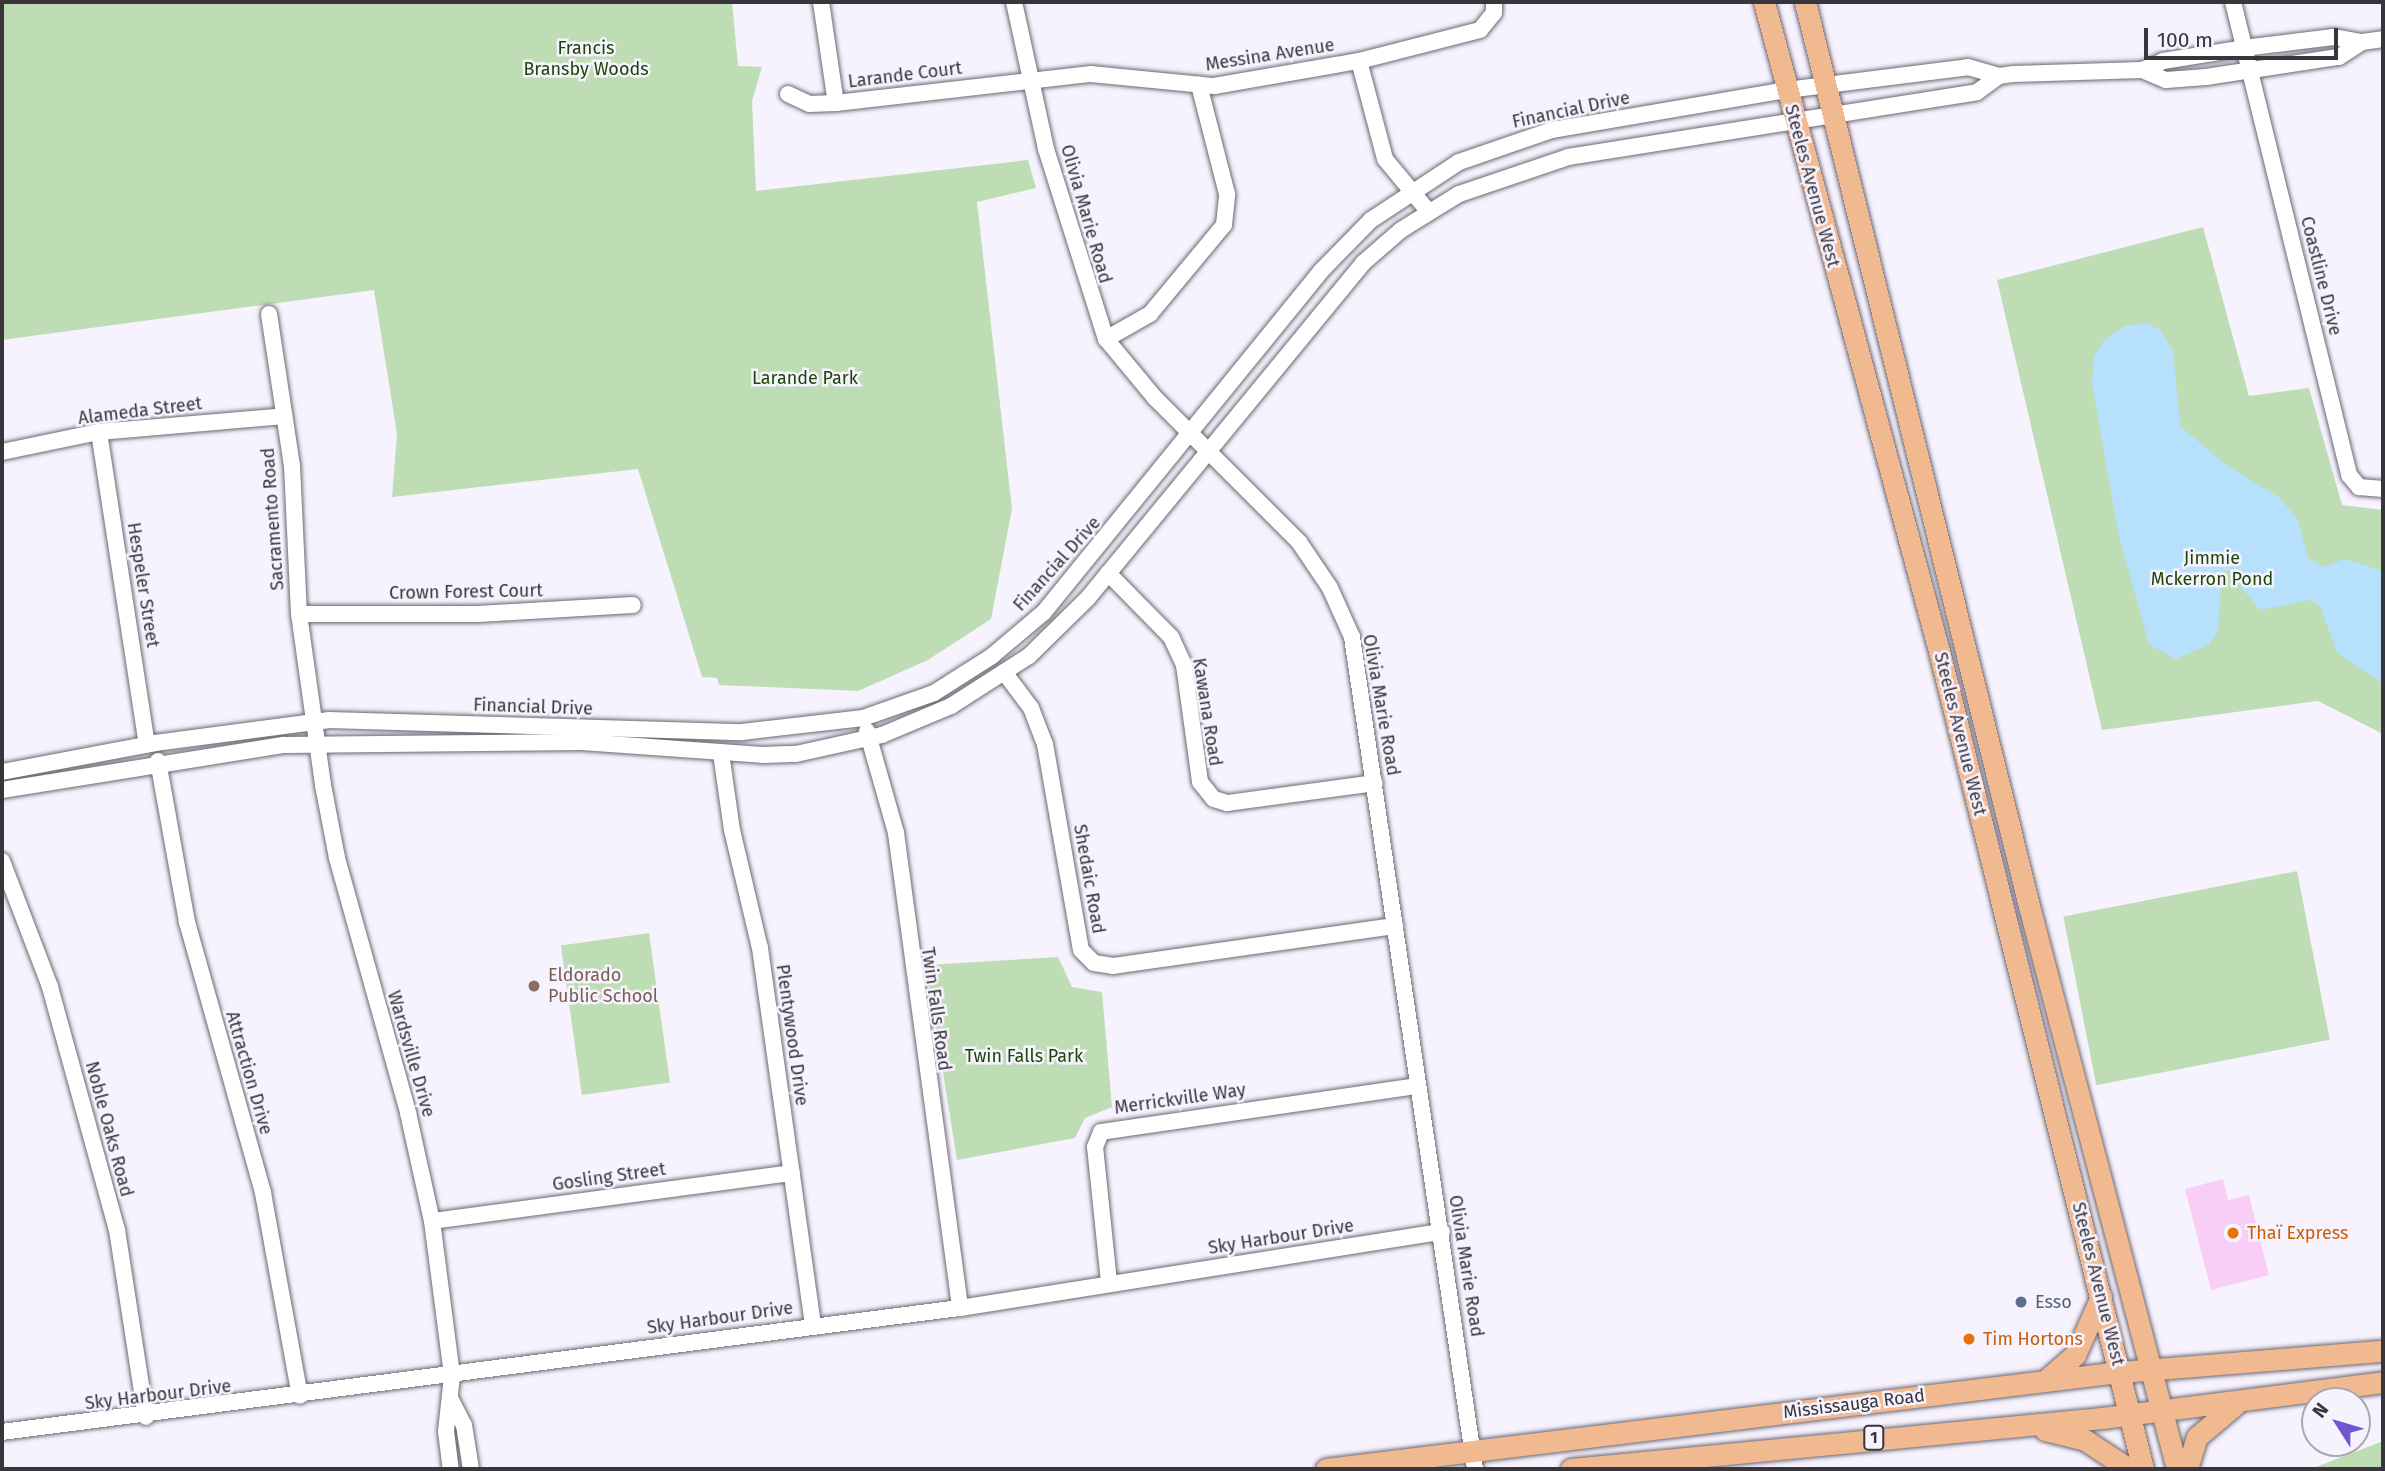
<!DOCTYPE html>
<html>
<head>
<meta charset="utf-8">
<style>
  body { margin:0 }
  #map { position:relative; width:2385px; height:1471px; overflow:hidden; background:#f7f3fe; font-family:"Fira Sans",sans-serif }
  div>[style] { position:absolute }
  .green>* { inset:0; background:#bfddb5; transform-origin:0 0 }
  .water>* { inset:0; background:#b6e0fb }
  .building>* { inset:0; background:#f8cdf6 }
  .roads { filter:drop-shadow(0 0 2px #6b6873) drop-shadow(0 0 2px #6b6873) }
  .minor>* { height:16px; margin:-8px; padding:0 8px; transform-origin:8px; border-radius:8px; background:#fff }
  .major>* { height:21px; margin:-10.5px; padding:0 10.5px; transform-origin:10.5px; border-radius:10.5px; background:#f1b98f }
  .dots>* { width:19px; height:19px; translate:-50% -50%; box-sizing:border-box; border:4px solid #f7f3fe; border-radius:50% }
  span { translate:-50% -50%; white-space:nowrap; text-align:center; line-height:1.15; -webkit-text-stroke:5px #f7f3fe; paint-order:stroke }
  .shield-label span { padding:2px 5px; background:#f7f3fe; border:2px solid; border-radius:5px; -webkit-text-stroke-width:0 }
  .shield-label { font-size:16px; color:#38363b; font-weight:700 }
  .park-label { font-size:18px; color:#1a4606 }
  .street-label { font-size:18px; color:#38363b }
  .education-label { font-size:18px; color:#785e54 }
  .left { translate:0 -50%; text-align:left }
  .food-label { font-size:18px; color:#c56008 }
  .service-label { font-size:18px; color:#4e5e75 }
  .frame { position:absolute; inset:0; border:4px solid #38363b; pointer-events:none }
  .north { position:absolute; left:2301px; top:1387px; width:70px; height:70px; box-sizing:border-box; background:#f7f3fe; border:2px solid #aba7b0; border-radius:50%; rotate:307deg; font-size:19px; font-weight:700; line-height:28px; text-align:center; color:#38363b }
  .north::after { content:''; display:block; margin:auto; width:24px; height:32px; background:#7058d2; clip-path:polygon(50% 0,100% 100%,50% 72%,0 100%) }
  .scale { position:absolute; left:2144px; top:28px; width:194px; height:32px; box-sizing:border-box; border:4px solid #38363b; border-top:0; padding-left:9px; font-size:21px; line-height:24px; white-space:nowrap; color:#38363b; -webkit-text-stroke:5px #f7f3fe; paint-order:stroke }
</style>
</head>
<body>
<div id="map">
  <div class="green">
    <i style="clip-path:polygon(2px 2px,732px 2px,738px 66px,762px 67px,752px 101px,756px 191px,1028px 160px,1036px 188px,977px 202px,1012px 509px,991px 619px,928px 660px,858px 691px,719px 685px,717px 678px,702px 677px,638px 469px,392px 497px,397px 434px,374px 290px,2px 340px)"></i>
    <i style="clip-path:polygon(2203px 227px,2249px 396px,2309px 388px,2342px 505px,2383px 510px,2383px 734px,2318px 701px,2102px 730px,1997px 280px)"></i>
    <i style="left:2297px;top:871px;width:172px;height:238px;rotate:79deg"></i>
    <i style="left:649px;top:933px;width:151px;height:89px;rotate:82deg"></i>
    <i style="clip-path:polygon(1058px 957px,1072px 987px,1102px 992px,1112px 1107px,1085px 1118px,1075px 1138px,957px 1160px,926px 965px)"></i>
    <i style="clip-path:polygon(2383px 1441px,2383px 1469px,2311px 1469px)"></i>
  </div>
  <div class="water">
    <i style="clip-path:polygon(2147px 323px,2160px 330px,2173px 351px,2180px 426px,2226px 465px,2280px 498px,2298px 520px,2308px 558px,2323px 567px,2345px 559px,2383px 571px,2383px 684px,2337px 652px,2320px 606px,2310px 600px,2260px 610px,2227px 570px,2222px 574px,2218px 630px,2209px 645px,2175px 659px,2149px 644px,2119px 537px,2092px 384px,2094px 356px,2105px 339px,2125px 326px)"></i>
  </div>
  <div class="building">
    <i style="clip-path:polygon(2223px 1179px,2228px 1200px,2249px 1195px,2269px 1275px,2211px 1290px,2185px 1189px)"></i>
  </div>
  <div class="roads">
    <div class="minor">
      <i style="left:821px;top:2px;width:102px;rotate:81.6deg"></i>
      <i style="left:1014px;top:2px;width:150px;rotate:77.7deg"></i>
      <i style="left:1046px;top:149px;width:199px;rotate:72.5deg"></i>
      <i style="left:1106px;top:339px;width:77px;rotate:50.3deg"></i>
      <i style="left:1155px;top:398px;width:204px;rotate:45deg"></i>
      <i style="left:1299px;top:542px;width:55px;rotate:56deg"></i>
      <i style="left:1330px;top:588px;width:54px;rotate:65.8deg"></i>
      <i style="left:1352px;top:637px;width:841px;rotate:81.59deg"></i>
      <i style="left:2233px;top:2px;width:487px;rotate:76.2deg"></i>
      <i style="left:2349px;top:475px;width:16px;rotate:50deg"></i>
      <i style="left:2359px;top:487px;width:24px;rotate:5deg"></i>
      <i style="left:1359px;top:61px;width:101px;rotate:75.1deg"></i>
      <i style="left:1385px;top:159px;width:67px;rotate:50.4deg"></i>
      <i style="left:2142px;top:70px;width:23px;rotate:-23deg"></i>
      <i style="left:2163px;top:61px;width:82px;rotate:-9.1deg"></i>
      <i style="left:2244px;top:48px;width:90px;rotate:-7deg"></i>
      <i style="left:2333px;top:37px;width:29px;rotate:10deg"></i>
      <i style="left:2362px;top:42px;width:21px;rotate:-8deg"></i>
      <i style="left:788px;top:94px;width:23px;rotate:25deg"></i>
      <i style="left:809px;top:104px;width:27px;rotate:-2deg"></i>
      <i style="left:836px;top:103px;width:257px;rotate:-6.5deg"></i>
      <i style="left:1091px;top:74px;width:124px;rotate:5.6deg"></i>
      <i style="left:1214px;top:86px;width:147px;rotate:-9.8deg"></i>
      <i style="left:1359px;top:61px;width:125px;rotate:-14.4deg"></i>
      <i style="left:1480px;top:30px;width:22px;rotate:-51deg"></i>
      <i style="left:1494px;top:13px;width:11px;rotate:-90deg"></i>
      <i style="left:269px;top:314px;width:154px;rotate:81.4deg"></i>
      <i style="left:292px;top:466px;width:148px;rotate:87.3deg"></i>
      <i style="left:299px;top:614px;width:173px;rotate:82deg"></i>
      <i style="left:323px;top:785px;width:74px;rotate:79.1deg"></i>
      <i style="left:337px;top:858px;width:265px;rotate:74.4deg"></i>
      <i style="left:408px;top:1113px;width:111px;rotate:77.5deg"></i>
      <i style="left:432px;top:1221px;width:156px;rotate:82.6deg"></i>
      <i style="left:452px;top:1376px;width:55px;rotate:96.2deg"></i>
      <i style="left:446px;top:1431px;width:38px;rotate:83deg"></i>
      <i style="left:1106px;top:339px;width:51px;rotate:-29.6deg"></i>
      <i style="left:1150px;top:314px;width:116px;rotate:-50.3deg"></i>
      <i style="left:1224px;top:225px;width:31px;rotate:-84deg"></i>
      <i style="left:1227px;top:194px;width:113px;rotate:-104.4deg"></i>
      <i style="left:99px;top:432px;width:316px;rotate:81.3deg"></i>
      <i style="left:2px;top:452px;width:99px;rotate:-11.7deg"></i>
      <i style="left:99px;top:432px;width:186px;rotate:-4.9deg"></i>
      <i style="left:1108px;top:573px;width:90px;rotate:45.5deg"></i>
      <i style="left:1171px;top:637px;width:31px;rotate:65deg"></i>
      <i style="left:1184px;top:665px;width:118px;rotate:82.2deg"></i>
      <i style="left:1200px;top:782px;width:22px;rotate:51deg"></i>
      <i style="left:1214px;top:799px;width:14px;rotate:17deg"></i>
      <i style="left:1227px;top:803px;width:149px;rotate:-7.7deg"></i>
      <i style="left:299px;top:614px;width:179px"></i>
      <i style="left:478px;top:614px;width:155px;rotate:-3.3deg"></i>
      <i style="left:1004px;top:672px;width:45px;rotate:53.1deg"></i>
      <i style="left:1031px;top:708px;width:39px;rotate:69deg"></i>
      <i style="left:1045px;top:744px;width:209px;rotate:80.1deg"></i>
      <i style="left:1081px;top:950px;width:18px;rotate:45deg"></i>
      <i style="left:1094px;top:963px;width:19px;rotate:9deg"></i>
      <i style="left:1113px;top:966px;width:285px;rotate:-8.1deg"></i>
      <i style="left:867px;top:731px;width:106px;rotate:74.1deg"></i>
      <i style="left:896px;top:833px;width:479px;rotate:82.3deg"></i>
      <i style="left:721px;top:753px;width:78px;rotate:81.9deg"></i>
      <i style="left:732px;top:830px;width:121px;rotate:76.7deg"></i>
      <i style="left:760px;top:948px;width:380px;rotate:82deg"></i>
      <i style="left:158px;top:761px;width:164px;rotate:79.8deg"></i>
      <i style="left:187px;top:922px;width:281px;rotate:74.3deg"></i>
      <i style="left:263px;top:1193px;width:206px;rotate:79.7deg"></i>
      <i style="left:2px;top:772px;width:156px;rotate:-10.7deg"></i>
      <i style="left:155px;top:743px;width:176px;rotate:-7.5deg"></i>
      <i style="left:329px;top:720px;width:413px;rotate:1.7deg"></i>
      <i style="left:742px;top:732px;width:122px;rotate:-6.6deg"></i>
      <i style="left:863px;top:718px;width:75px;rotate:-19.4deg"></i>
      <i style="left:934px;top:693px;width:69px;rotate:-32.5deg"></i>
      <i style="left:992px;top:656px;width:68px;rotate:-40.2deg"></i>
      <i style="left:1044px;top:612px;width:439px;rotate:-50.9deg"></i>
      <i style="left:1321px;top:271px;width:71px;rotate:-45.6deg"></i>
      <i style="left:1371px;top:220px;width:105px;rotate:-33.4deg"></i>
      <i style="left:1459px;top:162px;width:98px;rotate:-19deg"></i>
      <i style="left:1552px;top:130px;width:238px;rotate:-9.7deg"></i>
      <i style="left:1787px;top:90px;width:182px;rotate:-7.2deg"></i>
      <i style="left:1968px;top:67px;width:32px;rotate:16deg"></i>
      <i style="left:2px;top:790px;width:286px;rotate:-9.1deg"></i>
      <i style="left:284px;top:745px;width:298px;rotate:-0.6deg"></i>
      <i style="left:582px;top:742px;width:180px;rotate:4.1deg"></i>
      <i style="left:762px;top:755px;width:34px;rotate:-2deg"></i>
      <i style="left:796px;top:754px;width:88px;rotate:-12.5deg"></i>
      <i style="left:882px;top:735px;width:75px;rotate:-22.8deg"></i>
      <i style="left:951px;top:706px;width:93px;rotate:-32.7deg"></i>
      <i style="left:1029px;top:656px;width:83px;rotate:-44.5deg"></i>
      <i style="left:1088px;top:598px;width:433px;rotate:-50.6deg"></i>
      <i style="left:1363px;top:263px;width:50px;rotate:-41deg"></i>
      <i style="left:1401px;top:230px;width:68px;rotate:-31.8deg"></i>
      <i style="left:1459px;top:194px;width:115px;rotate:-18.7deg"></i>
      <i style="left:1568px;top:157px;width:414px;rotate:-9deg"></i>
      <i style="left:1977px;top:92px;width:27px;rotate:-36deg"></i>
      <i style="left:1999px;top:76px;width:15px;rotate:-8deg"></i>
      <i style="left:2014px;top:74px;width:128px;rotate:-1.8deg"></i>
      <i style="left:2142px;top:70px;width:26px;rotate:23deg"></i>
      <i style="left:2166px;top:80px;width:40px;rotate:-4.3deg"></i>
      <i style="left:2206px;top:77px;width:134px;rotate:-8.6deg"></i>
      <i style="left:2339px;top:57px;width:27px;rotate:-33deg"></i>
      <i style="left:2px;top:861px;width:135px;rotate:69.1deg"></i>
      <i style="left:50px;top:987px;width:252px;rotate:74.6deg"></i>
      <i style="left:117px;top:1230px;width:189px;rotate:81.2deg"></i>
      <i style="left:432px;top:1221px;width:363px;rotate:-7.6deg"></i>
      <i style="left:1109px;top:1282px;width:136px;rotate:-95.9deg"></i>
      <i style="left:1095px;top:1147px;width:16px;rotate:-68deg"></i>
      <i style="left:1101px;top:1132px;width:319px;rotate:-8.3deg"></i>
      <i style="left:451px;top:1400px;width:28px;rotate:63deg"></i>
      <i style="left:464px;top:1425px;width:45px;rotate:81deg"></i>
      <i style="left:2px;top:1432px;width:966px;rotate:-7.38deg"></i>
      <i style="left:960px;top:1308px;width:488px;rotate:-9deg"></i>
    </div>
    <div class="major">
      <i style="left:1764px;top:2px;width:672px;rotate:74.91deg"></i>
      <i style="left:1939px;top:651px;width:843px;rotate:76deg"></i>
      <i style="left:1805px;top:2px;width:931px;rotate:76.08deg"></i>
      <i style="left:2029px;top:906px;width:582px;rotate:75.27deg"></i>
      <i style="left:2045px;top:1381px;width:40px;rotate:-41deg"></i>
      <i style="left:2075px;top:1355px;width:64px;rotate:-65.9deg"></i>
      <i style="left:2045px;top:1430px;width:41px;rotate:14deg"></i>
      <i style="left:2085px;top:1440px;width:53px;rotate:33.4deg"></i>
      <i style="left:1326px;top:1469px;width:800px;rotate:-6.97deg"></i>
      <i style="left:2120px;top:1372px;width:264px;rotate:-4.6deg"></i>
      <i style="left:1571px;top:1469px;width:533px;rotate:-5.49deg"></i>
      <i style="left:2102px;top:1418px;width:283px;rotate:-7.3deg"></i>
      <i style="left:2187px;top:1469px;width:34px;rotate:-73deg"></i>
      <i style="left:2197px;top:1437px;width:51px;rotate:-40.2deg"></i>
    </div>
  </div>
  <div class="dots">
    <i style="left:534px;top:986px;background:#8d6e63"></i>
    <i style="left:2233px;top:1233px;background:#e8710a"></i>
    <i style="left:2021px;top:1302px;background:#5c6f8a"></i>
    <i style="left:1969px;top:1339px;background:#e8710a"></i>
  </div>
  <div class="shield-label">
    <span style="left:1874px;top:1438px">1</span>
  </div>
  <div class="park-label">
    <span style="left:586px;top:59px">Francis<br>Bransby Woods</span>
    <span style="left:805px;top:378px">Larande Park</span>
    <span style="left:2212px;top:569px">Jimmie<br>Mckerron Pond</span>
    <span style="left:1024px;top:1056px">Twin Falls Park</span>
  </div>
  <div class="street-label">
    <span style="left:1270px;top:55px;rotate:-9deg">Messina Avenue</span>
    <span style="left:905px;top:75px;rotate:-7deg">Larande Court</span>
    <span style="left:1571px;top:110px;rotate:-12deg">Financial Drive</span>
    <span style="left:1812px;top:186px;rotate:75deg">Steeles Avenue West</span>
    <span style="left:1086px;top:214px;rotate:74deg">Olivia Marie Road</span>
    <span style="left:2321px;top:276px;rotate:76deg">Coastline Drive</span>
    <span style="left:140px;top:411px;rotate:-7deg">Alameda Street</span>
    <span style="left:273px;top:519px;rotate:-94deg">Sacramento Road</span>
    <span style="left:1057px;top:564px;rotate:-48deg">Financial Drive</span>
    <span style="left:143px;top:585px;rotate:81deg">Hespeler Street</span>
    <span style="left:466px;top:592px;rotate:-1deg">Crown Forest Court</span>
    <span style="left:1381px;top:705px;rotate:80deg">Olivia Marie Road</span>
    <span style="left:533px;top:707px;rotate:2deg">Financial Drive</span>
    <span style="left:1207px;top:712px;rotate:81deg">Kawana Road</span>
    <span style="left:1960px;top:734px;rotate:76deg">Steeles Avenue West</span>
    <span style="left:1089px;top:879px;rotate:80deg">Shedaic Road</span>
    <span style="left:936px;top:1009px;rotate:82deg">Twin Falls Road</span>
    <span style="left:792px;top:1035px;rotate:82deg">Plentywood Drive</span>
    <span style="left:411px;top:1054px;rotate:74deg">Wardsville Drive</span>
    <span style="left:249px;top:1073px;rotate:74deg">Attraction Drive</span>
    <span style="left:1180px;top:1099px;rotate:-8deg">Merrickville Way</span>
    <span style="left:109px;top:1129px;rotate:75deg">Noble Oaks Road</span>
    <span style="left:609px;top:1177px;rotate:-8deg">Gosling Street</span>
    <span style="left:1281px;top:1237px;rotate:-9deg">Sky Harbour Drive</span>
    <span style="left:1466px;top:1266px;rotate:81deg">Olivia Marie Road</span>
    <span style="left:2098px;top:1284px;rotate:76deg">Steeles Avenue West</span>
    <span style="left:720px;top:1318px;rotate:-8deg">Sky Harbour Drive</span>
    <span style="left:158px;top:1395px;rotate:-7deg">Sky Harbour Drive</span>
    <span style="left:1854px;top:1404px;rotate:-7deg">Mississauga Road</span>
  </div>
  <div class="education-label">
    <span class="left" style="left:548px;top:986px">Eldorado<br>Public School</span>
  </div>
  <div class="food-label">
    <span class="left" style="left:2247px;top:1233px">Thaï Express</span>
    <span class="left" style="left:1983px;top:1339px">Tim Hortons</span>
  </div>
  <div class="service-label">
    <span class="left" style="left:2035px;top:1302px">Esso</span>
  </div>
  <div class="frame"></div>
  <div class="north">N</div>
  <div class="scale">100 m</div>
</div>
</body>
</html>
